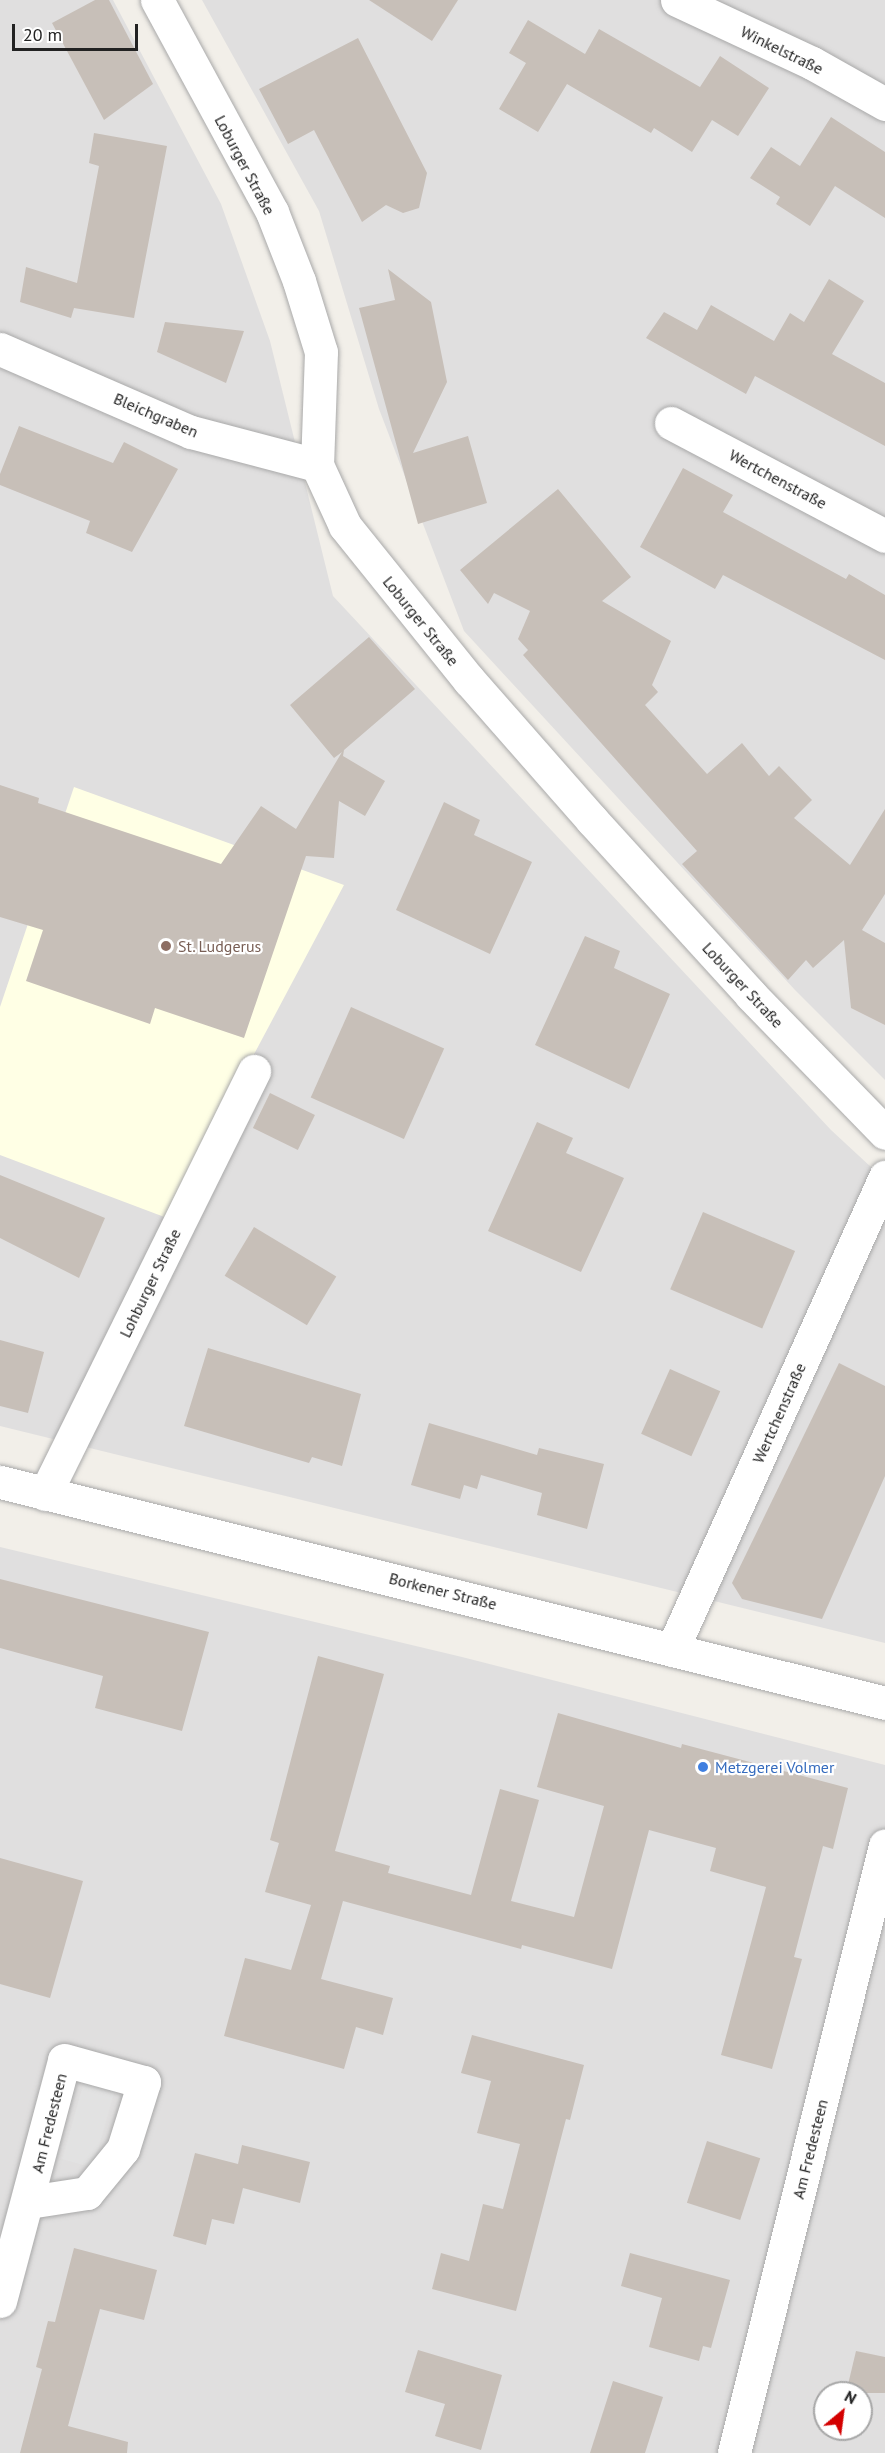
<!DOCTYPE html>
<html>
<head>
<meta charset="utf-8">
<style>
  body { margin:0 }
  #map { position:relative; width:885px; height:2453px; overflow:hidden; background:#f2efe9; font-family:"PT Sans",sans-serif }
  div>[style] { position:absolute }
  .residential>* { inset:0; background:#e0dfdf }
  .education>* { inset:0; background:#ffffe5 }
  .parking>* { inset:0; background:#e2e2e2; transform-origin:0 0 }
  .building>* { inset:0; background:#c7bfb8; transform-origin:0 0 }
  .roads { filter:drop-shadow(0 0 2px #a9a9a9) drop-shadow(0 0 2px #a9a9a9) }
  .minor>* { height:33px; margin:-16.5px; padding:0 16.5px; transform-origin:16.5px; border-radius:16.5px; background:#fff }
  .dots>* { width:16px; height:16px; translate:-50% -50%; box-sizing:border-box; border:3px solid #fff; border-radius:50% }
  span { translate:-50% -50%; white-space:nowrap; text-align:center; line-height:1.15; -webkit-text-stroke:4.5px #fff; paint-order:stroke }
  .street-label { font-size:16px; color:#222 }
  .education-label { font-size:16px; color:#785e54 }
  .left { translate:0 -50%; text-align:left }
  .shop-label { font-size:16px; color:#366cbe }
  .north { position:absolute; left:813px; top:2381px; width:60px; height:60px; box-sizing:border-box; background:#fff; border:2px solid #a7a7a7; border-radius:50%; rotate:29deg; font-size:16px; font-weight:700; line-height:24px; text-align:center; color:#222 }
  .north::after { content:''; display:block; margin:auto; width:21px; height:27px; background:#d40000; clip-path:polygon(50% 0,100% 100%,50% 72%,0 100%) }
  .scale { position:absolute; left:12px; top:24px; width:126px; height:27px; box-sizing:border-box; border:3px solid #222; border-top:0; padding-left:8px; font-size:18px; line-height:21px; white-space:nowrap; color:#222; -webkit-text-stroke:4px #fff; paint-order:stroke }
</style>
</head>
<body>
<div id="map">
  <div class="residential">
    <i style="clip-path:polygon(0 0,113px 0,221px 204px,270px 341px,333px 596px,831px 1130px,885px 1180px,885px 1643px,0 1426px)"></i>
    <i style="clip-path:polygon(202px 0,885px 0,885px 1080px,795px 990px,464px 631px,379px 409px,319px 211px)"></i>
    <i style="clip-path:polygon(evenodd,0 1547px,462px 1657px,885px 1765px,885px 2453px,0 2453px,0 1547px,825px 2393px,861px 2393px,861px 2429px,825px 2429px,825px 2393px)"></i>
  </div>
  <div class="education">
    <i style="clip-path:polygon(74px 787px,344px 885px,167px 1218px,0 1155px,0 1007px)"></i>
  </div>
  <div class="parking">
    <i style="left:84px;top:2082px;width:32px;height:80px;rotate:16deg"></i>
  </div>
  <div class="building">
    <i style="clip-path:polygon(95px 0,109px 0,153px 84px,104px 120px,52px 23px)"></i>
    <i style="clip-path:polygon(369px 0,458px 0,432px 41px)"></i>
    <i style="clip-path:polygon(528px 20px,585px 54px,599px 29px,700px 87px,720px 56px,769px 88px,738px 136px,712px 120px,692px 152px,654px 128px,651px 133px,567px 84px,538px 132px,499px 109px,526px 63px,509px 53px)"></i>
    <i style="clip-path:polygon(358px 38px,427px 173px,419px 208px,403px 213px,386px 205px,362px 222px,314px 130px,288px 144px,259px 89px)"></i>
    <i style="clip-path:polygon(831px 117px,885px 152px,885px 218px,835px 186px,810px 226px,776px 204px,780px 197px,750px 178px,771px 147px,800px 166px)"></i>
    <i style="clip-path:polygon(94px 133px,167px 146px,134px 318px,74px 308px,71px 318px,20px 302px,26px 267px,77px 283px,99px 166px,89px 163px)"></i>
    <i style="clip-path:polygon(388px 269px,431px 302px,447px 382px,413px 453px,468px 436px,487px 503px,418px 524px,359px 308px,395px 300px)"></i>
    <i style="clip-path:polygon(829px 279px,864px 301px,832px 354px,885px 383px,885px 446px,755px 376px,746px 394px,646px 338px,664px 312px,697px 330px,711px 305px,774px 341px,790px 313px,804px 322px)"></i>
    <i style="clip-path:polygon(165px 322px,244px 331px,226px 383px,157px 352px)"></i>
    <i style="clip-path:polygon(19px 426px,113px 463px,124px 442px,178px 469px,132px 552px,86px 533px,90px 521px,0 485px,0 474px)"></i>
    <i style="clip-path:polygon(683px 468px,733px 495px,723px 512px,846px 579px,849px 574px,885px 595px,885px 660px,723px 575px,715px 589px,640px 547px)"></i>
    <i style="clip-path:polygon(558px 489px,631px 577px,602px 601px,671px 641px,652px 685px,658px 692px,645px 705px,707px 774px,742px 743px,769px 776px,779px 766px,812px 800px,794px 818px,850px 865px,885px 809px,885px 894px,862px 930px,885px 943px,885px 1025px,851px 1008px,844px 940px,813px 968px,806px 960px,788px 980px,682px 864px,697px 851px,523px 655px,528px 650px,518px 639px,530px 611px,494px 593px,488px 604px,460px 570px)"></i>
    <i style="clip-path:polygon(369px 637px,415px 689px,344px 750px,343px 756px,385px 781px,365px 816px,339px 801px,334px 858px,306px 856px,244px 1038px,155px 1008px,150px 1024px,26px 981px,43px 930px,0 917px,0 785px,39px 798px,38px 803px,221px 864px,261px 806px,296px 829px,342px 752px,334px 758px,290px 705px)"></i>
    <i style="clip-path:polygon(444px 802px,480px 820px,474px 835px,532px 862px,490px 954px,396px 910px)"></i>
    <i style="clip-path:polygon(585px 936px,620px 951px,614px 968px,670px 994px,629px 1089px,535px 1045px)"></i>
    <i style="left:351px;top:1007px;width:102px;height:99px;rotate:24deg"></i>
    <i style="left:270px;top:1093px;width:50px;height:39px;rotate:26deg"></i>
    <i style="clip-path:polygon(537px 1122px,573px 1138px,566px 1153px,624px 1178px,581px 1272px,488px 1231px)"></i>
    <i style="clip-path:polygon(0 1175px,105px 1218px,79px 1278px,0 1238px)"></i>
    <i style="left:703px;top:1212px;width:100px;height:84px;rotate:23deg"></i>
    <i style="left:254px;top:1227px;width:96px;height:57px;rotate:31deg"></i>
    <i style="clip-path:polygon(0 1340px,44px 1352px,28px 1413px,0 1406px)"></i>
    <i style="clip-path:polygon(208px 1348px,361px 1394px,342px 1466px,312px 1457px,309px 1463px,184px 1426px)"></i>
    <i style="clip-path:polygon(839px 1363px,885px 1386px,885px 1476px,822px 1619px,742px 1599px,732px 1583px)"></i>
    <i style="left:670px;top:1369px;width:55px;height:71px;rotate:24deg"></i>
    <i style="clip-path:polygon(429px 1423px,537px 1455px,539px 1448px,604px 1464px,587px 1529px,537px 1515px,542px 1493px,481px 1475px,477px 1489px,464px 1485px,460px 1499px,411px 1485px)"></i>
    <i style="clip-path:polygon(0 1579px,209px 1632px,182px 1731px,95px 1708px,103px 1676px,0 1648px)"></i>
    <i style="clip-path:polygon(318px 1656px,384px 1674px,335px 1851px,390px 1866px,388px 1873px,471px 1895px,500px 1789px,539px 1800px,511px 1901px,574px 1917px,604px 1806px,537px 1787px,558px 1713px,681px 1748px,682px 1744px,848px 1788px,833px 1849px,823px 1846px,794px 1957px,802px 1959px,772px 2069px,721px 2055px,766px 1887px,710px 1871px,716px 1848px,649px 1830px,612px 1969px,522px 1945px,521px 1949px,343px 1901px,321px 1979px,393px 1998px,383px 2035px,356px 2027px,344px 2069px,224px 2036px,245px 1958px,291px 1970px,311px 1905px,265px 1892px,279px 1843px,270px 1840px)"></i>
    <i style="clip-path:polygon(0 1858px,83px 1881px,50px 1998px,0 1984px)"></i>
    <i style="clip-path:polygon(472px 2035px,584px 2065px,570px 2120px,566px 2119px,516px 2311px,432px 2289px,441px 2253px,469px 2261px,483px 2204px,503px 2209px,520px 2144px,477px 2133px,491px 2081px,461px 2073px)"></i>
    <i style="left:707px;top:2141px;width:56px;height:65px;rotate:18deg"></i>
    <i style="clip-path:polygon(242px 2145px,310px 2162px,300px 2203px,243px 2188px,234px 2224px,212px 2219px,206px 2245px,173px 2236px,195px 2153px,238px 2164px)"></i>
    <i style="clip-path:polygon(74px 2248px,157px 2270px,144px 2320px,100px 2309px,68px 2426px,128px 2442px,127px 2453px,20px 2453px,42px 2369px,36px 2367px,48px 2321px,55px 2322px)"></i>
    <i style="clip-path:polygon(630px 2253px,730px 2280px,711px 2348px,703px 2346px,699px 2361px,649px 2347px,662px 2298px,621px 2286px)"></i>
    <i style="clip-path:polygon(418px 2350px,502px 2375px,481px 2450px,435px 2436px,445px 2404px,405px 2392px)"></i>
    <i style="clip-path:polygon(856px 2351px,885px 2357px,885px 2393px,846px 2393px)"></i>
    <i style="clip-path:polygon(613px 2381px,663px 2397px,645px 2453px,590px 2453px)"></i>
  </div>
  <div class="roads">
    <div class="minor">
      <i style="left:157px;top:0;width:241px;rotate:61.5deg"></i>
      <i style="left:272px;top:212px;width:74px;rotate:68.6deg"></i>
      <i style="left:299px;top:281px;width:74px;rotate:72.8deg"></i>
      <i style="left:321px;top:352px;width:113px;rotate:92deg"></i>
      <i style="left:317px;top:465px;width:67px;rotate:65.3deg"></i>
      <i style="left:345px;top:526px;width:198px;rotate:51.2deg"></i>
      <i style="left:469px;top:680px;width:186px;rotate:48.7deg"></i>
      <i style="left:592px;top:820px;width:236px;rotate:47.7deg"></i>
      <i style="left:751px;top:995px;width:192px;rotate:45.8deg"></i>
      <i style="left:677px;top:0;width:149px;rotate:25deg"></i>
      <i style="left:812px;top:63px;width:84px;rotate:29.3deg"></i>
      <i style="left:0;top:349px;width:208px;rotate:23.5deg"></i>
      <i style="left:191px;top:432px;width:130px;rotate:14.7deg"></i>
      <i style="left:671px;top:423px;width:242px;rotate:27.8deg"></i>
      <i style="left:0;top:1482px;width:912px;rotate:14.02deg"></i>
      <i style="left:45px;top:1494px;width:472px;rotate:-63.7deg"></i>
      <i style="left:672px;top:1650px;width:519px;rotate:-65.76deg"></i>
      <i style="left:0;top:2301px;width:249px;rotate:-75.1deg"></i>
      <i style="left:64px;top:2060px;width:83px;rotate:15.4deg"></i>
      <i style="left:144px;top:2082px;width:70px;rotate:107.4deg"></i>
      <i style="left:123px;top:2149px;width:57px;rotate:129.3deg"></i>
      <i style="left:87px;top:2193px;width:59px;rotate:171.2deg"></i>
      <i style="left:734px;top:2453px;width:626px;rotate:-76.05deg"></i>
    </div>
  </div>
  <div class="dots">
    <i style="left:166px;top:946px;background:#8d6e63"></i>
    <i style="left:703px;top:1767px;background:#3f7fe0"></i>
  </div>
  <div class="street-label">
    <span style="left:782px;top:50px;rotate:26deg">Winkelstraße</span>
    <span style="left:245px;top:165px;rotate:62deg">Loburger Straße</span>
    <span style="left:156px;top:415px;rotate:23deg">Bleichgraben</span>
    <span style="left:778px;top:479px;rotate:28deg">Wertchenstraße</span>
    <span style="left:421px;top:621px;rotate:51deg">Loburger Straße</span>
    <span style="left:743px;top:985px;rotate:47deg">Loburger Straße</span>
    <span style="left:150px;top:1283px;rotate:-64deg">Lohburger Straße</span>
    <span style="left:779px;top:1413px;rotate:-66deg">Wertchenstraße</span>
    <span style="left:443px;top:1591px;rotate:14deg">Borkener Straße</span>
    <span style="left:49px;top:2123px;rotate:-76deg">Am Fredesteen</span>
    <span style="left:810px;top:2149px;rotate:-76deg">Am Fredesteen</span>
  </div>
  <div class="education-label">
    <span class="left" style="left:178px;top:946px">St. Ludgerus</span>
  </div>
  <div class="shop-label">
    <span class="left" style="left:715px;top:1767px">Metzgerei Volmer</span>
  </div>
  <div class="north">N</div>
  <div class="scale">20 m</div>
</div>
</body>
</html>
